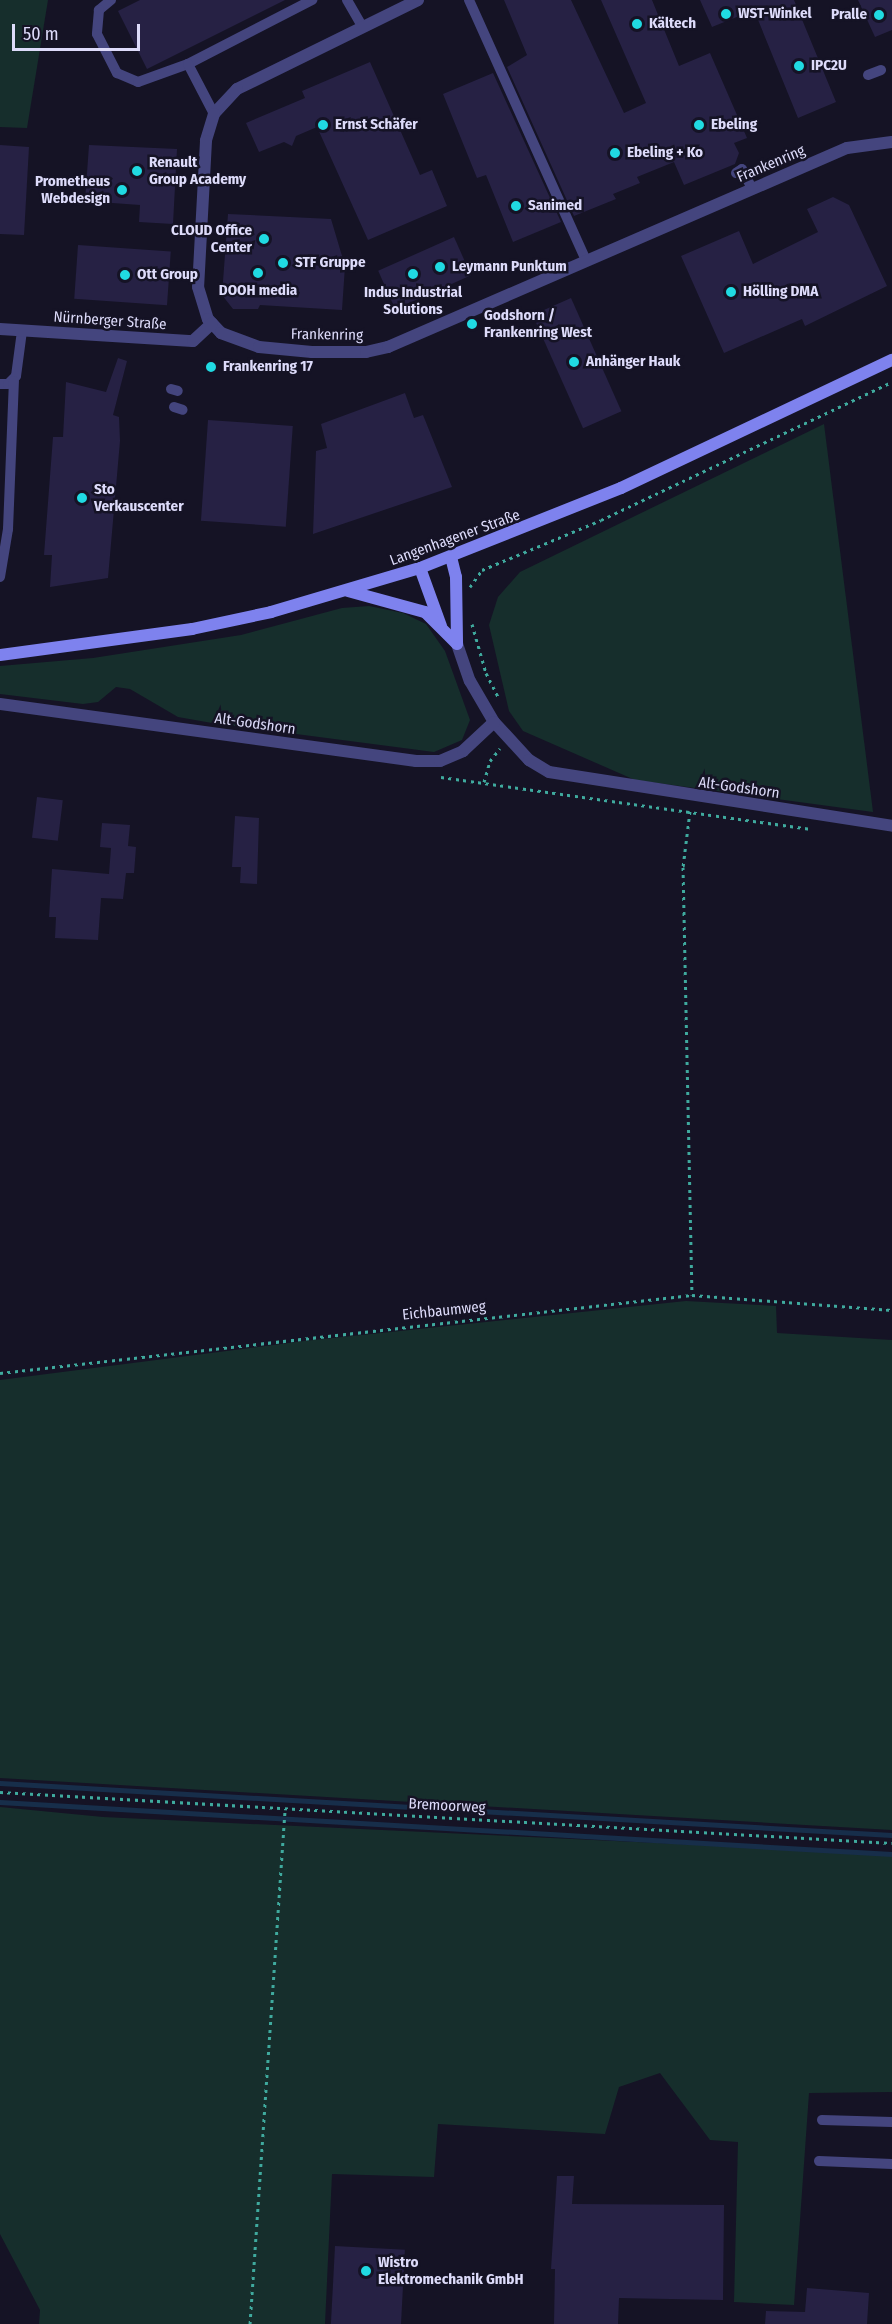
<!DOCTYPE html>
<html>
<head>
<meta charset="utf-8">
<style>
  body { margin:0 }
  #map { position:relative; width:892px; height:2324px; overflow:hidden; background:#151325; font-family:"Fira Sans Condensed",sans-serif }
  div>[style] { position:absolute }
  .green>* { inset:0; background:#162e2c }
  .stream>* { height:5px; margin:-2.5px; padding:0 2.5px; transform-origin:2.5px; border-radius:2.5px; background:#172e4a }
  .building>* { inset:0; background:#262144; transform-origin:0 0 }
  .path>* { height:3px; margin-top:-1.5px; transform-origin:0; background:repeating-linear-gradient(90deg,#3faa9e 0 3px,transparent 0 7.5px) }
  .lane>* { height:10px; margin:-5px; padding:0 5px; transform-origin:5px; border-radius:5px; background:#44457e }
  .street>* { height:12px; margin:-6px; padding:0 6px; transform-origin:6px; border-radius:6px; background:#44457e }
  .secondary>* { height:12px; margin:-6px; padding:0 6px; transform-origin:6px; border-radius:6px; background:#7e82ee }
  .dots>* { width:16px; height:16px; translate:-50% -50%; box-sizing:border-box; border:3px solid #151325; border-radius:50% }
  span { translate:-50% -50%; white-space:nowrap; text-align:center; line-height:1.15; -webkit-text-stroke:5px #151325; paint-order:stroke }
  .poi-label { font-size:15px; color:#dddbfa; font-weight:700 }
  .left { translate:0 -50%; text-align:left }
  .right { translate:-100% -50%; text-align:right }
  .street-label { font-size:15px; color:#dddbfa }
  .scale { position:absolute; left:12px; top:24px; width:128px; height:27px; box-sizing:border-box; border:3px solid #dddbfa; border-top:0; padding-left:8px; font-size:18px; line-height:21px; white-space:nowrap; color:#dddbfa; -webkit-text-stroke:4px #151325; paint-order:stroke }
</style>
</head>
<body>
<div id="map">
  <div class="green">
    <i style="clip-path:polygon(0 0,48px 0,27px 128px,0 127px)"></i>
    <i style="clip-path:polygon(824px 424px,873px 812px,635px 780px,523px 731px,509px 711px,489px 625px,498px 597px,520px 572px)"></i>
    <i style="clip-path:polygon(369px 606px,403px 613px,426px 624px,445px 651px,470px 720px,462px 740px,434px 752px,212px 723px,178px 717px,130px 689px,116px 687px,98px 702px,83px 704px,0 694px,0 666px,93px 658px,241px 635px,342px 608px)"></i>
    <i style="clip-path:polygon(686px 1301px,776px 1306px,777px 1333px,892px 1340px,892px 1830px,0 1778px,0 1380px,304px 1341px)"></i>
    <i style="clip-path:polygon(0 1807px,103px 1817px,892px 1854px,892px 2092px,809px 2093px,794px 2305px,734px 2302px,738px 2142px,710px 2140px,660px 2073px,619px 2087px,605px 2134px,438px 2124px,434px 2177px,332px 2174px,325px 2324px,39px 2324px,40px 2310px,0 2234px)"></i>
  </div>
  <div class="stream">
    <i style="left:0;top:1783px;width:894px;rotate:3.34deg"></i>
    <i style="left:0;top:1802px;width:894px;rotate:3.34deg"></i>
  </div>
  <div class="building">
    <i style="clip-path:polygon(140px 0,285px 0,147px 69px,118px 11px)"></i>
    <i style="clip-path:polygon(504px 0,571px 0,624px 113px,646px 103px,601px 0,652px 0,679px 66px,710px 53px,747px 138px,734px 143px,739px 153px,735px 164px,684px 185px,674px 162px,637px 177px,640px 183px,613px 194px,616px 199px,574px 216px,507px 67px,527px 55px)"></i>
    <i style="clip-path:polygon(700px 0,794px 0,836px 102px,798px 118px,754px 10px,712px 27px)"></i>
    <i style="clip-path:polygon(858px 0,892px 0,892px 30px,875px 37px)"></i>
    <i style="clip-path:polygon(370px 62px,420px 175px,432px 170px,447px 206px,368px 240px,317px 127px,296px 136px,292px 146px,284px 142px,259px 152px,246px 123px,305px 98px,302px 91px)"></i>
    <i style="clip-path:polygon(493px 73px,561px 222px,513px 242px,486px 175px,477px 178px,443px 94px)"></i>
    <i style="clip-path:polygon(0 145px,29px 147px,24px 235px,0 234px)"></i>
    <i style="clip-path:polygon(89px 145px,177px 149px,173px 224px,139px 222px,140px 205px,85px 201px)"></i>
    <i style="clip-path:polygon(833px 197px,849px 205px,887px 286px,805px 326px,802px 319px,724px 353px,681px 256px,739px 231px,753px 264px,818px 232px,807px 209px)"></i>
    <i style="clip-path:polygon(228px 214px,331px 219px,345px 266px,342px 310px,260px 305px,258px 309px,233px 309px,222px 295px)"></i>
    <i style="left:454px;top:237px;width:42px;height:83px;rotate:66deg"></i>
    <i style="left:78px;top:245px;width:93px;height:54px;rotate:4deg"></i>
    <i style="left:571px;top:298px;width:124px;height:42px;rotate:66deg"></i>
    <i style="clip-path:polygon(118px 358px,127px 361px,113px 415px,119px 417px,120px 441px,108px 578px,50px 587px,52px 555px,44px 555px,53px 437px,63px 437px,66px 382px,106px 392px)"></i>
    <i style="clip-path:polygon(405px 393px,414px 418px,423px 415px,452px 487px,313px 534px,316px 451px,327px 448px,321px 424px)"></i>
    <i style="left:208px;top:420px;width:85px;height:101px;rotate:4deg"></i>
    <i style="left:37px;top:797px;width:26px;height:41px;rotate:7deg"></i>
    <i style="clip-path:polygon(235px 816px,259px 818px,257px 884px,240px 883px,241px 867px,232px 867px)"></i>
    <i style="clip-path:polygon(102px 823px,130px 825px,128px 846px,136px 847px,134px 873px,126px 873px,123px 899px,101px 898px,98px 940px,55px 938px,56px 917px,49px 917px,52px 869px,109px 874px,111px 848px,100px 847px)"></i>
    <i style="clip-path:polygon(557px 2176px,574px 2176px,572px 2204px,724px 2205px,723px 2300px,619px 2298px,618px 2324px,554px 2324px,555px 2269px,551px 2269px)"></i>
    <i style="left:335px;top:2246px;width:70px;height:78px;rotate:3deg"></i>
    <i style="clip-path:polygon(807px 2288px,869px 2293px,867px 2324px,765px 2324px,766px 2311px,805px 2312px)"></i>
  </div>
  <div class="path">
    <i style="left:470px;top:587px;width:21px;rotate:-55deg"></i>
    <i style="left:482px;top:570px;width:129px;rotate:-22.8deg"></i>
    <i style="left:601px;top:520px;width:322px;rotate:-25.4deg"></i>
    <i style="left:472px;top:624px;width:51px;rotate:74.1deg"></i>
    <i style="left:486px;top:673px;width:29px;rotate:63deg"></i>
    <i style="left:441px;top:777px;width:372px;rotate:8deg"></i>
    <i style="left:484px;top:782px;width:22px;rotate:-74deg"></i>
    <i style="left:490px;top:761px;width:16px;rotate:-52deg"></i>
    <i style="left:690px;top:811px;width:56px;rotate:97.1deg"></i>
    <i style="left:683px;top:867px;width:428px;rotate:88.8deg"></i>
    <i style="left:0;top:1373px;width:696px;rotate:-6.43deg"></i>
    <i style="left:692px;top:1295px;width:201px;rotate:4.3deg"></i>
    <i style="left:0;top:1792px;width:893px;rotate:3.27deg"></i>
    <i style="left:250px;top:2324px;width:515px;rotate:-86.1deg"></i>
  </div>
  <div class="lane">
    <i style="left:111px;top:0;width:16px;rotate:140deg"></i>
    <i style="left:99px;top:10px;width:24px;rotate:95deg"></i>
    <i style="left:97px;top:34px;width:44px;rotate:62.9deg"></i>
    <i style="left:117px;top:73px;width:23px;rotate:23deg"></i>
    <i style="left:138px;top:82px;width:53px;rotate:-19.8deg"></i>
    <i style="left:188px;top:64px;width:140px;rotate:-27.3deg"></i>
    <i style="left:347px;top:0;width:30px;rotate:60deg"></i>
    <i style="left:469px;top:0;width:285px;rotate:65.8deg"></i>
    <i style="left:188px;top:64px;width:56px;rotate:62.5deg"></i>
    <i style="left:868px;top:75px;width:14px;rotate:-21deg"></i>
    <i style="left:736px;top:173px;width:7px;rotate:-34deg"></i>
    <i style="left:742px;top:169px;width:22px;rotate:63deg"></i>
    <i style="left:0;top:384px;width:8px"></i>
    <i style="left:8px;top:384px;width:11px;rotate:-45deg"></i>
    <i style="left:16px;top:376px;width:45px;rotate:-82.4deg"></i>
    <i style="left:171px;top:389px;width:7px;rotate:16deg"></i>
    <i style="left:174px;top:407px;width:9px;rotate:18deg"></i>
    <i style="left:0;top:577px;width:49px;rotate:-80.5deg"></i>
    <i style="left:8px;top:529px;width:148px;rotate:-87.7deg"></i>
    <i style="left:822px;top:2120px;width:70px;rotate:1.6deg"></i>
    <i style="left:819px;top:2161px;width:73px;rotate:2.4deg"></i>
  </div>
  <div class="street">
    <i style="left:418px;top:0;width:202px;rotate:153.8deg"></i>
    <i style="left:237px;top:89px;width:34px;rotate:133deg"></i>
    <i style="left:214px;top:114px;width:28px;rotate:107deg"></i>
    <i style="left:206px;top:141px;width:146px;rotate:93.1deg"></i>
    <i style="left:198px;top:287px;width:34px;rotate:73deg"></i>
    <i style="left:208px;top:319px;width:19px;rotate:47deg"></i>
    <i style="left:221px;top:333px;width:40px;rotate:20.2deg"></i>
    <i style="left:259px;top:347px;width:53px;rotate:5.4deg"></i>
    <i style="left:312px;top:352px;width:54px"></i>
    <i style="left:366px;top:352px;width:23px;rotate:-13deg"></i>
    <i style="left:388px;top:347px;width:500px;rotate:-23.44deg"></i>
    <i style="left:847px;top:148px;width:45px;rotate:-7.6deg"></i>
    <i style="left:0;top:329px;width:193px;rotate:3.6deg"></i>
    <i style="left:193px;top:341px;width:26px;rotate:-43deg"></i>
    <i style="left:457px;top:644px;width:39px;rotate:71deg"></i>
    <i style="left:470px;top:681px;width:48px;rotate:59.7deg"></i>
    <i style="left:494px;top:722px;width:52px;rotate:47.4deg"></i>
    <i style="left:529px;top:760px;width:23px;rotate:31deg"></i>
    <i style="left:549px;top:772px;width:347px;rotate:8.9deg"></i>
    <i style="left:0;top:704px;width:420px;rotate:7.8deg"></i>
    <i style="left:416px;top:761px;width:24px"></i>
    <i style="left:440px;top:761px;width:25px;rotate:-23deg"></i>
    <i style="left:463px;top:751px;width:42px;rotate:-43.1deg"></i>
  </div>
  <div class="secondary">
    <i style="left:451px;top:557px;width:21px;rotate:76deg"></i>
    <i style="left:456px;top:577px;width:67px;rotate:89.1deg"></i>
    <i style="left:420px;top:568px;width:62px;rotate:70.1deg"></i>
    <i style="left:348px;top:591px;width:80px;rotate:15.3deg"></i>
    <i style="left:425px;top:612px;width:45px;rotate:45deg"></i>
    <i style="left:0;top:655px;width:194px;rotate:-7.7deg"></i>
    <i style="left:192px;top:629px;width:81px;rotate:-12.1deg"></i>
    <i style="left:271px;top:612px;width:155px;rotate:-16.5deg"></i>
    <i style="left:420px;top:568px;width:216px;rotate:-21.7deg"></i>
    <i style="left:621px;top:488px;width:300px;rotate:-25.3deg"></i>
  </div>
  <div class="dots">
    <i style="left:726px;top:14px;background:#20dae2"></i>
    <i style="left:879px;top:15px;background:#20dae2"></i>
    <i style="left:637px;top:24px;background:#20dae2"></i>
    <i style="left:799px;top:66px;background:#20dae2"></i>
    <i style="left:323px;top:125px;background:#20dae2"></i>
    <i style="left:699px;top:125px;background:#20dae2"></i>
    <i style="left:615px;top:153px;background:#20dae2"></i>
    <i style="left:137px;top:171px;background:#20dae2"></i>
    <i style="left:122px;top:190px;background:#20dae2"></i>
    <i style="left:516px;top:206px;background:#20dae2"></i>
    <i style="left:264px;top:239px;background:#20dae2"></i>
    <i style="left:283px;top:263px;background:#20dae2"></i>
    <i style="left:440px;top:267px;background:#20dae2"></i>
    <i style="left:258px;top:273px;background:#20dae2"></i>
    <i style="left:413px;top:274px;background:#20dae2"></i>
    <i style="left:125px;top:275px;background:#20dae2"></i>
    <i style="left:731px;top:292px;background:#20dae2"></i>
    <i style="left:472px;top:324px;background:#20dae2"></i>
    <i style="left:574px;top:362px;background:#20dae2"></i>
    <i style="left:211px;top:367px;background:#20dae2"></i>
    <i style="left:82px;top:498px;background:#20dae2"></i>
    <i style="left:366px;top:2271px;background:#20dae2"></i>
  </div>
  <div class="poi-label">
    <span class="left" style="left:738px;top:14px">WST-Winkel</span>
    <span class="right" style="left:867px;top:15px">Pralle</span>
    <span class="left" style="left:649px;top:24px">Kältech</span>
    <span class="left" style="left:811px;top:66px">IPC2U</span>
    <span class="left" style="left:335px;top:125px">Ernst Schäfer</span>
    <span class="left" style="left:711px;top:125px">Ebeling</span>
    <span class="left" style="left:627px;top:153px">Ebeling + Ko</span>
    <span class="left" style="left:149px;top:171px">Renault<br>Group Academy</span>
    <span class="right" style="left:110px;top:190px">Prometheus<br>Webdesign</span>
    <span class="left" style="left:528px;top:206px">Sanimed</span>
    <span class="right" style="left:252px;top:239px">CLOUD Office<br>Center</span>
    <span class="left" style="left:295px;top:263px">STF Gruppe</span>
    <span class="left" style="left:452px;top:267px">Leymann Punktum</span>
    <span class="left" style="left:137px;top:275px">Ott Group</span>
    <span style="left:258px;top:291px">DOOH media</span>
    <span style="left:413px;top:301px">Indus Industrial<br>Solutions</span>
    <span class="left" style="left:743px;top:292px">Hölling DMA</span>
    <span class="left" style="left:484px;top:324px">Godshorn /<br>Frankenring West</span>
    <span class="left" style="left:586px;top:362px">Anhänger Hauk</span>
    <span class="left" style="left:223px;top:367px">Frankenring 17</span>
    <span class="left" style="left:94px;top:498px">Sto<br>Verkauscenter</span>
    <span class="left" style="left:378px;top:2271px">Wistro<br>Elektromechanik GmbH</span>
  </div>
  <div class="street-label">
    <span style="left:771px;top:164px;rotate:-23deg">Frankenring</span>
    <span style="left:110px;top:321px;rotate:4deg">Nürnberger Straße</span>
    <span style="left:327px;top:335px;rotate:1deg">Frankenring</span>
    <span style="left:455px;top:538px;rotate:-20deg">Langenhagener Straße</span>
    <span style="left:255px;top:724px;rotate:8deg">Alt-Godshorn</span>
    <span style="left:739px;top:788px;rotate:8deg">Alt-Godshorn</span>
    <span style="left:444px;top:1311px;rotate:-6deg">Eichbaumweg</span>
    <span style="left:447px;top:1806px;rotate:3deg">Bremoorweg</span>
  </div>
  <div class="scale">50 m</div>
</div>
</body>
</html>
